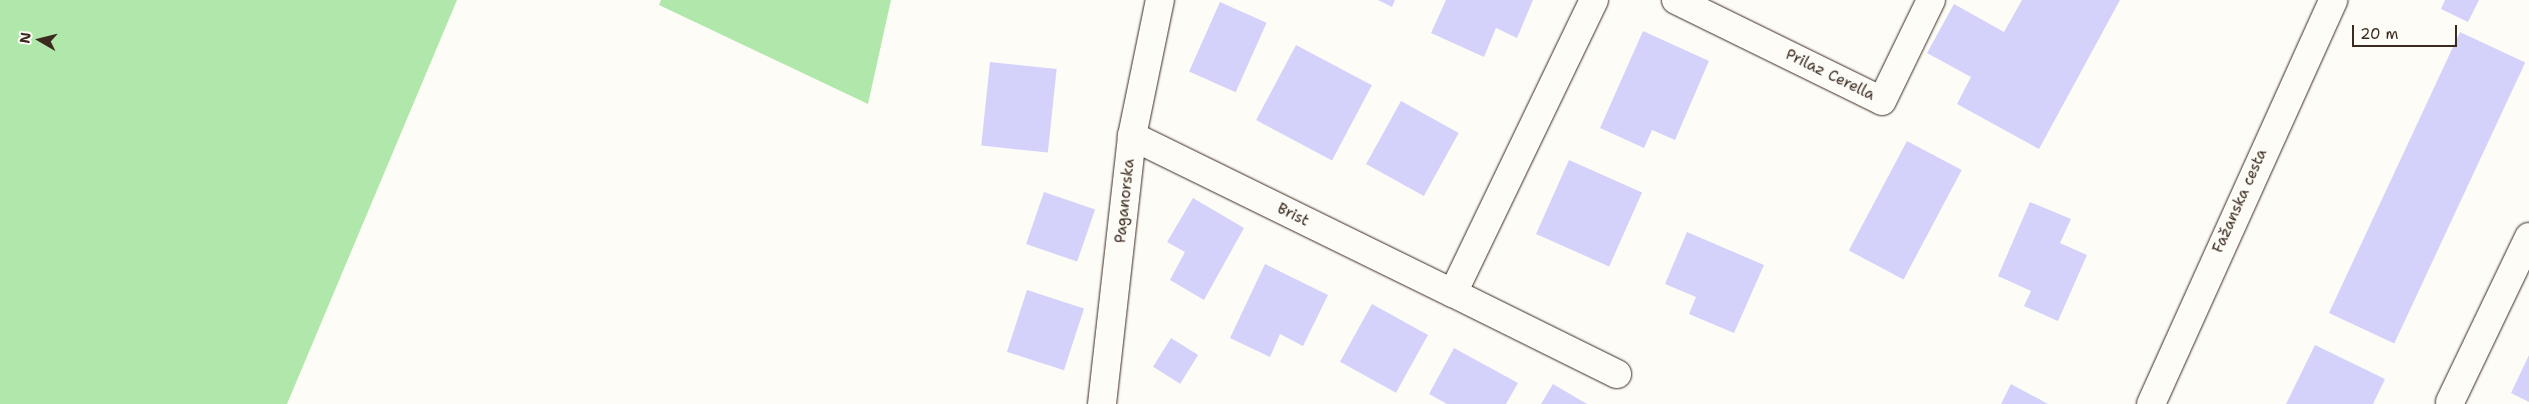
<!DOCTYPE html>
<html>
<head>
<meta charset="utf-8">
<style>
  body { margin:0 }
  #map { position:relative; width:2529px; height:404px; overflow:hidden; background:#fdfcf7; font-family:"Shantell Sans",sans-serif }
  div>[style] { position:absolute }
  .green>* { inset:0; background:#b0e7aa }
  .building>* { inset:0; background:#d4d2fb; transform-origin:0 0 }
  .roads { filter:drop-shadow(0 0 1px #3b2a1e) drop-shadow(0 0 1px #3b2a1e) }
  .street>* { height:28px; margin:-14px; padding:0 14px; transform-origin:14px; border-radius:14px; background:#fdfcf7 }
  .secondary>* { height:28px; margin:-14px; padding:0 14px; transform-origin:14px; border-radius:14px; background:#fdfcf7 }
  span { translate:-50% -50%; white-space:nowrap; text-align:center; line-height:1.15; -webkit-text-stroke:5px #fdfcf7; paint-order:stroke }
  .street-label { font-size:15px; color:#3b2a1e }
  .north { position:absolute; left:15px; top:15px; width:50px; height:50px; -webkit-text-stroke:4px #fdfcf7; paint-order:stroke; rotate:278deg; font-size:14px; font-weight:700; line-height:20px; text-align:center; color:#3b2a1e }
  .north::after { content:''; display:block; margin:auto; width:18px; height:22px; background:#3b2a1e; clip-path:polygon(50% 0,100% 100%,50% 72%,0 100%) }
  .scale { position:absolute; left:2352px; top:25px; width:105px; height:22px; box-sizing:border-box; border:2px solid #3b2a1e; border-top:0; padding-left:6px; font-size:15px; line-height:18px; white-space:nowrap; color:#3b2a1e; -webkit-text-stroke:4px #fdfcf7; paint-order:stroke }
</style>
</head>
<body>
<div id="map">
  <div class="green">
    <i style="clip-path:polygon(0 0,457px 0,287px 404px,0 404px)"></i>
    <i style="clip-path:polygon(661px 0,891px 0,868px 104px,659px 5px)"></i>
  </div>
  <div class="building">
    <i style="clip-path:polygon(1378px 0,1395px 0,1392px 7px)"></i>
    <i style="clip-path:polygon(1446px 0,1533px 0,1517px 38px,1496px 28px,1484px 57px,1431px 33px)"></i>
    <i style="clip-path:polygon(2022px 0,2120px 0,2039px 149px,1957px 104px,1971px 77px,1927px 53px,1954px 4px,2004px 32px)"></i>
    <i style="clip-path:polygon(2445px 0,2479px 0,2468px 22px,2441px 9px)"></i>
    <i style="left:1220px;top:2px;width:51px;height:76px;rotate:24deg"></i>
    <i style="clip-path:polygon(1643px 31px,1709px 61px,1675px 140px,1652px 130px,1644px 148px,1600px 128px)"></i>
    <i style="left:2460px;top:32px;width:72px;height:310px;rotate:25deg"></i>
    <i style="left:1296px;top:45px;width:86px;height:85px;rotate:28deg"></i>
    <i style="left:990px;top:62px;width:67px;height:84px;rotate:6deg"></i>
    <i style="left:1401px;top:101px;width:66px;height:72px;rotate:29deg"></i>
    <i style="left:1907px;top:141px;width:62px;height:124px;rotate:28deg"></i>
    <i style="left:1569px;top:160px;width:80px;height:81px;rotate:24deg"></i>
    <i style="left:1044px;top:192px;width:54px;height:55px;rotate:19deg"></i>
    <i style="clip-path:polygon(1193px 198px,1244px 228px,1204px 300px,1170px 280px,1185px 252px,1167px 242px)"></i>
    <i style="clip-path:polygon(2030px 202px,2071px 219px,2060px 243px,2087px 255px,2058px 321px,2024px 306px,2031px 291px,1998px 276px)"></i>
    <i style="clip-path:polygon(1687px 232px,1764px 265px,1734px 333px,1689px 314px,1696px 297px,1665px 284px)"></i>
    <i style="clip-path:polygon(1265px 264px,1328px 295px,1303px 346px,1280px 334px,1270px 357px,1230px 338px)"></i>
    <i style="left:1027px;top:290px;width:60px;height:65px;rotate:18deg"></i>
    <i style="left:1372px;top:304px;width:64px;height:66px;rotate:29deg"></i>
    <i style="left:1171px;top:338px;width:32px;height:34px;rotate:32deg"></i>
    <i style="clip-path:polygon(2315px 345px,2385px 379px,2373px 404px,2286px 404px)"></i>
    <i style="clip-path:polygon(1454px 348px,1518px 383px,1506px 404px,1447px 404px,1429px 394px)"></i>
    <i style="clip-path:polygon(2529px 355px,2529px 402px,2511px 393px)"></i>
    <i style="clip-path:polygon(1553px 384px,1587px 404px,1541px 404px)"></i>
    <i style="clip-path:polygon(2011px 384px,2048px 404px,2001px 404px)"></i>
  </div>
  <div class="roads">
    <div class="street">
      <i style="left:1676px;top:0;width:229px;rotate:26.1deg"></i>
      <i style="left:1882px;top:101px;width:112px;rotate:-64.1deg"></i>
      <i style="left:1132px;top:136px;width:357px;rotate:26.1deg"></i>
      <i style="left:1453px;top:293px;width:325px;rotate:-64.3deg"></i>
      <i style="left:1453px;top:293px;width:183px;rotate:26.3deg"></i>
      <i style="left:2450px;top:402px;width:183px;rotate:-64.4deg"></i>
      <i style="left:1102px;top:404px;width:270px;rotate:-83.6deg"></i>
      <i style="left:1132px;top:136px;width:139px;rotate:-78.4deg"></i>
    </div>
    <div class="secondary">
      <i style="left:2151px;top:404px;width:443px;rotate:-65.7deg"></i>
    </div>
  </div>
  <div class="street-label">
    <span style="left:1830px;top:75px;rotate:26deg">Prilaz Cerella</span>
    <span style="left:1125px;top:201px;rotate:-84deg">Paganorska</span>
    <span style="left:2240px;top:201px;rotate:-66deg">Fažanska cesta</span>
    <span style="left:1293px;top:215px;rotate:26deg">Brist</span>
  </div>
  <div class="north">N</div>
  <div class="scale">20 m</div>
</div>
</body>
</html>
